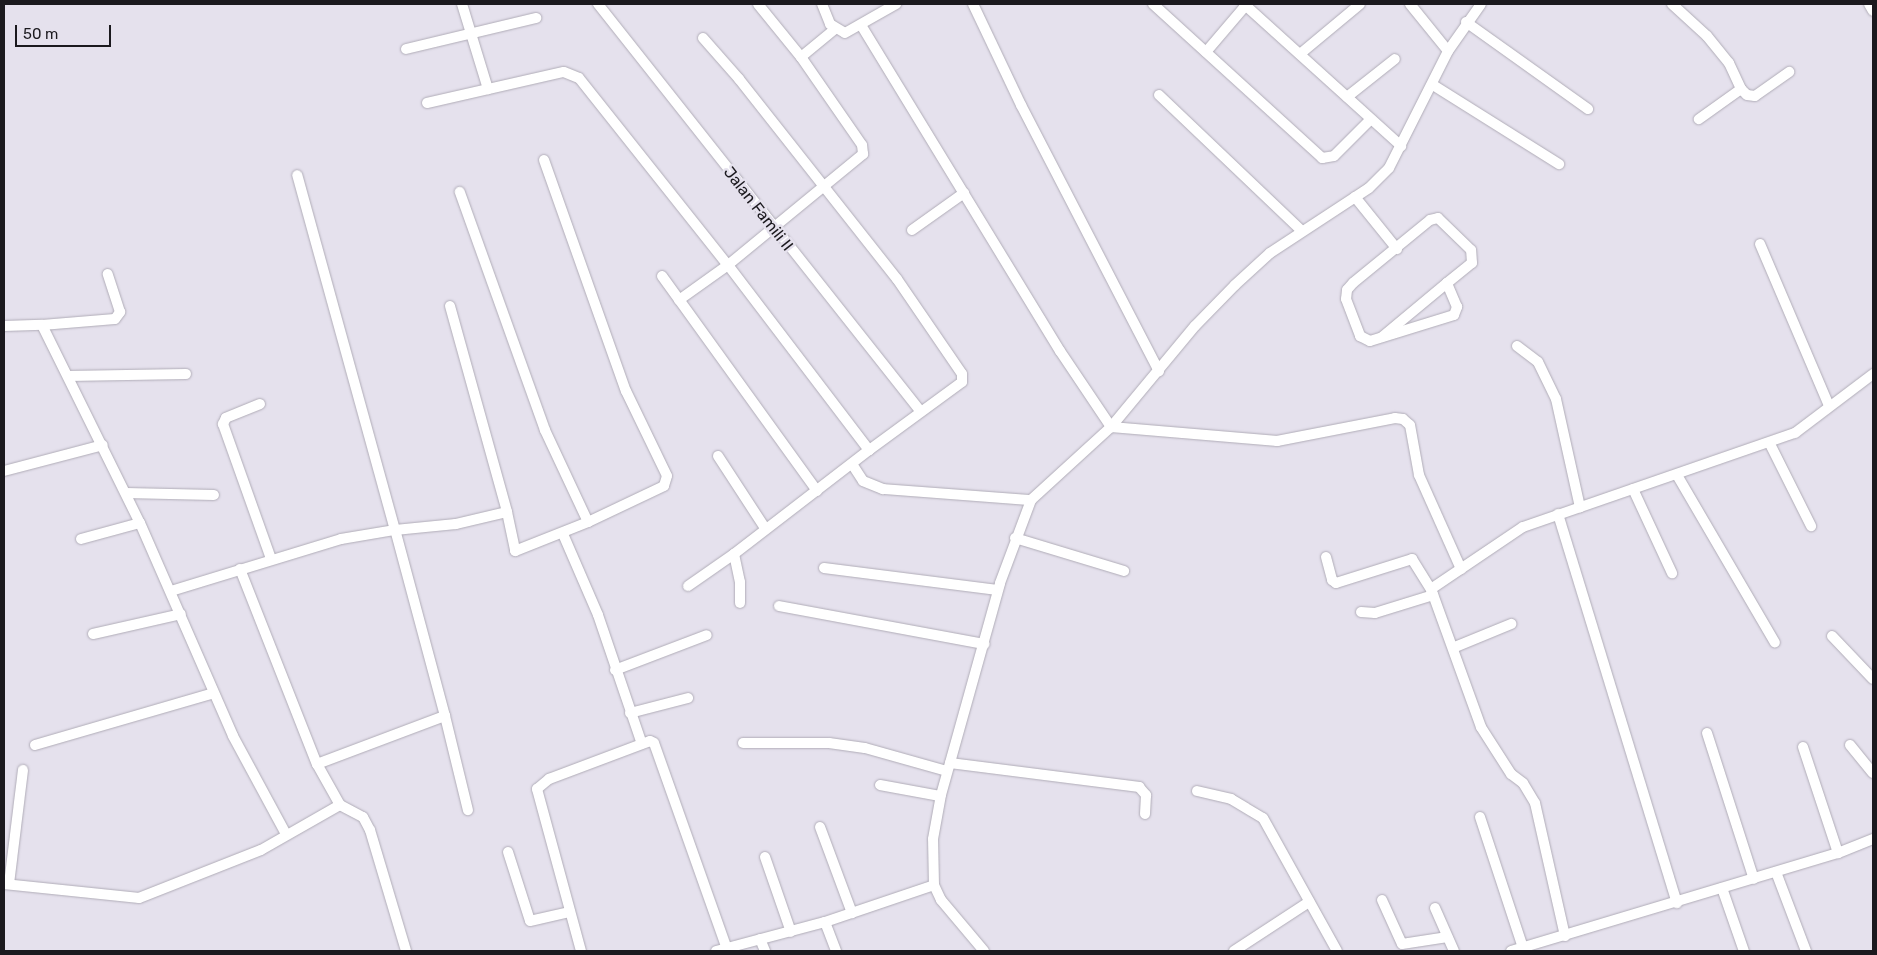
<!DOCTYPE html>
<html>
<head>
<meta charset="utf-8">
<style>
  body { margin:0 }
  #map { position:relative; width:1877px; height:955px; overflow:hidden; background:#e5e1ed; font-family:Rubik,sans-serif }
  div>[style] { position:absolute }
  .roads { filter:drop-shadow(0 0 1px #b0acb7) drop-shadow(0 0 1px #b0acb7) }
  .minor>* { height:10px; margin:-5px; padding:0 5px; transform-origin:5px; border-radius:5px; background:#fff }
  span { translate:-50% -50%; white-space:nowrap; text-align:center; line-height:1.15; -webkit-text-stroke:5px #e5e1ed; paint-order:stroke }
  .street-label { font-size:16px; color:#1b191e }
  .frame { position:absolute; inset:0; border:5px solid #1b191e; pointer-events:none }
  .scale { position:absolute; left:15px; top:25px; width:96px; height:22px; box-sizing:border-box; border:2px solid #1b191e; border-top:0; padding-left:6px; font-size:15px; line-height:18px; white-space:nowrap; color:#1b191e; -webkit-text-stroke:4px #e5e1ed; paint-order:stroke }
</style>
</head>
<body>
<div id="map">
  <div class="roads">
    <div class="minor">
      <i style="left:462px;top:4px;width:89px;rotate:73deg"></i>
      <i style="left:598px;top:4px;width:520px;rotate:51.63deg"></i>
      <i style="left:822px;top:4px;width:22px;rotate:68deg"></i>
      <i style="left:830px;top:24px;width:17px;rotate:31deg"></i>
      <i style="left:845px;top:33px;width:59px;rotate:-29.6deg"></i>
      <i style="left:973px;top:4px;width:112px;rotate:64.6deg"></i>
      <i style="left:1021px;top:105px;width:300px;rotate:62.6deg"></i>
      <i style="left:1153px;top:4px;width:229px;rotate:42.3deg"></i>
      <i style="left:1322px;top:158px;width:12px;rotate:-9deg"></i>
      <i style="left:1334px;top:156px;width:52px;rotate:-45deg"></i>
      <i style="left:1244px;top:4px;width:212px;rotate:42.1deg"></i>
      <i style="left:1410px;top:4px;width:60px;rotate:51deg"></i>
      <i style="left:1672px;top:4px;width:47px;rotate:42.4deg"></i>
      <i style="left:1707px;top:36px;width:35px;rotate:51deg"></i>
      <i style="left:1729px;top:63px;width:29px;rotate:65deg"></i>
      <i style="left:1741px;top:89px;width:52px;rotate:144.5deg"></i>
      <i style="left:1869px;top:4px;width:8px;rotate:60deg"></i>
      <i style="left:1466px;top:22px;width:150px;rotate:35.5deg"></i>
      <i style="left:861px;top:25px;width:382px;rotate:58.6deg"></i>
      <i style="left:1060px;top:351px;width:92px;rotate:56.1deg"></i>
      <i style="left:1111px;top:427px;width:167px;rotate:4.8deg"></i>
      <i style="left:1277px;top:441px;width:120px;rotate:-11deg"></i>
      <i style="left:1395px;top:418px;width:8px;rotate:7deg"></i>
      <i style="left:1403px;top:419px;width:9px;rotate:41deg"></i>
      <i style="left:1410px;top:425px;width:51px;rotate:79.8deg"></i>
      <i style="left:1419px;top:475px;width:103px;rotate:65.9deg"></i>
      <i style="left:703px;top:38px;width:55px;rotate:48.7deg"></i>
      <i style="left:739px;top:79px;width:255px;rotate:51.7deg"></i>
      <i style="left:897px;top:279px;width:115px;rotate:55.6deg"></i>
      <i style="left:962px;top:374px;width:8px;rotate:90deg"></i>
      <i style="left:962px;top:382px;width:115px;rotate:143.8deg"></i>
      <i style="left:406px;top:49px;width:134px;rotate:-13.4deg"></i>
      <i style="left:1206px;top:52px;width:63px;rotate:-49.5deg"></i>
      <i style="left:1300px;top:54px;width:78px;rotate:-39.8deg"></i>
      <i style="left:801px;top:57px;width:44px;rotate:-39.5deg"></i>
      <i style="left:1433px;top:85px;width:149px;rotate:32.1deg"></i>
      <i style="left:1741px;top:89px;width:8px;rotate:45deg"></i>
      <i style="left:1747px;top:95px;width:8px;rotate:7deg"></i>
      <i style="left:1755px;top:96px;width:42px;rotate:-35.2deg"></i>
      <i style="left:1159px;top:95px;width:196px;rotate:43.6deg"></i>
      <i style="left:1347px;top:97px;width:61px;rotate:-38.4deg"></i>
      <i style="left:427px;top:103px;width:140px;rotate:-12.8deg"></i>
      <i style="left:564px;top:72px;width:16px;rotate:22deg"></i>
      <i style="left:579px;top:78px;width:239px;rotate:51.5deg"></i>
      <i style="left:728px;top:265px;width:233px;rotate:52.7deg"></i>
      <i style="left:869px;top:450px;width:170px;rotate:142.4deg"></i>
      <i style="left:734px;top:554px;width:56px;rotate:145.2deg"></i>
      <i style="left:544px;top:160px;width:245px;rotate:70.5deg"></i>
      <i style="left:626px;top:391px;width:94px;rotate:64.2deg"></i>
      <i style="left:667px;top:476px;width:10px;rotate:107deg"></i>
      <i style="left:664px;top:486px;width:84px;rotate:154.7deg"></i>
      <i style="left:1355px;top:197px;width:67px;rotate:51.1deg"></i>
      <i style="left:912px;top:230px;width:64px;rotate:-35.4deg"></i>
      <i style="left:1760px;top:244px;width:176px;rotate:66.9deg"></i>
      <i style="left:662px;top:276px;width:265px;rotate:54.2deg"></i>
      <i style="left:679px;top:300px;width:60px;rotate:-35.5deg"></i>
      <i style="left:728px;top:265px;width:175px;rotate:-39.4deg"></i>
      <i style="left:863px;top:154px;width:9px;rotate:-96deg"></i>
      <i style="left:862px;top:145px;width:107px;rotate:-124.7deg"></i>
      <i style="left:801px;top:57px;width:68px;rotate:-129.1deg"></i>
      <i style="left:450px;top:306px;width:214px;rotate:74.5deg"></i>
      <i style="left:507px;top:512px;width:40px;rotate:78deg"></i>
      <i style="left:515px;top:551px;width:79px;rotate:-21.7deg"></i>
      <i style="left:588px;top:522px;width:102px;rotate:-115.1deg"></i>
      <i style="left:545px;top:430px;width:253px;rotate:-109.7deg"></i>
      <i style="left:42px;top:325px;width:73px;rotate:-4.7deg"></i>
      <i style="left:115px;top:319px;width:9px;rotate:-54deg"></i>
      <i style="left:120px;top:312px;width:40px;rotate:-108deg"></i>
      <i style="left:4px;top:326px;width:38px;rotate:-2deg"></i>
      <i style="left:42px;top:325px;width:221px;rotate:63.7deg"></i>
      <i style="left:140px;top:523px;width:232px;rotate:66.4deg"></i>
      <i style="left:233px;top:736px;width:111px;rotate:61.6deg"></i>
      <i style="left:1382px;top:337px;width:85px;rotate:-39.7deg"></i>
      <i style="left:1447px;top:283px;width:32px;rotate:-39deg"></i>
      <i style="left:1472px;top:263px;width:13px;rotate:-94deg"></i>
      <i style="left:1471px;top:250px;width:46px;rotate:-135.9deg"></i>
      <i style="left:1438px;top:218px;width:8px;rotate:166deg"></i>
      <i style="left:1430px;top:220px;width:99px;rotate:140.7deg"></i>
      <i style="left:1353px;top:283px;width:9px;rotate:131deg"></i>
      <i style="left:1347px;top:290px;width:9px;rotate:96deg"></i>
      <i style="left:1346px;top:299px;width:40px;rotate:69deg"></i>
      <i style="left:1360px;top:336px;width:11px;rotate:27deg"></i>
      <i style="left:1370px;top:341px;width:88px;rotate:-17.2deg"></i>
      <i style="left:1454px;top:315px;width:9px;rotate:-69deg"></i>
      <i style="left:1457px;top:307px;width:26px;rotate:-113deg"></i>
      <i style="left:1517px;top:346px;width:26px;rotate:37deg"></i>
      <i style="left:1538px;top:362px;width:41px;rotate:64.1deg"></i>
      <i style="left:1556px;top:399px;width:111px;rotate:77.5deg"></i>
      <i style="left:68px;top:376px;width:118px;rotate:-1deg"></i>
      <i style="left:260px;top:404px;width:37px;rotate:158deg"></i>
      <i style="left:226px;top:418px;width:7px;rotate:117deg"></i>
      <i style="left:223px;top:424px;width:143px;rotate:70.4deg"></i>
      <i style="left:1770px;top:444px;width:92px;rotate:63.4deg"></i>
      <i style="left:718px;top:456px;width:86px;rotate:56.9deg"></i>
      <i style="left:852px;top:464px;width:20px;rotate:57deg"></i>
      <i style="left:863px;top:481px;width:22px;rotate:22deg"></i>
      <i style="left:883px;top:489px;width:148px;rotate:4.3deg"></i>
      <i style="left:4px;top:471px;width:102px;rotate:-14.7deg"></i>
      <i style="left:1677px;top:475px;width:194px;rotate:59.7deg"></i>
      <i style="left:1633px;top:489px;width:93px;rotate:65.1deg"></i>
      <i style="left:126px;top:493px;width:88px;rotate:1.3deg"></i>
      <i style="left:1558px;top:514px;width:407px;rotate:73deg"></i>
      <i style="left:563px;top:534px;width:88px;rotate:66.6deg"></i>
      <i style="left:598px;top:615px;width:136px;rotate:71.2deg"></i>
      <i style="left:1015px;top:538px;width:114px;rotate:16.8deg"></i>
      <i style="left:81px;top:539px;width:61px;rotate:-15.2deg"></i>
      <i style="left:734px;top:554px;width:29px;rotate:78deg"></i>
      <i style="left:740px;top:582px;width:21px;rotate:90deg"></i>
      <i style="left:1326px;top:557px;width:24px;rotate:75deg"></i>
      <i style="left:1332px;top:580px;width:5px;rotate:37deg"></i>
      <i style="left:1336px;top:583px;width:80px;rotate:-17.5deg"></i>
      <i style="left:1412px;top:559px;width:36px;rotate:58deg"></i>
      <i style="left:824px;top:568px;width:175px;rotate:7.2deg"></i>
      <i style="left:240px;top:569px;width:210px;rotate:68.5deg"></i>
      <i style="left:317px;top:764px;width:47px;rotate:60.7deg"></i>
      <i style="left:171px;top:591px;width:178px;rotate:-17deg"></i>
      <i style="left:341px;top:539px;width:55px;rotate:-9.5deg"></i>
      <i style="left:395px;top:530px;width:368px;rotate:-105.4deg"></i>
      <i style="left:779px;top:606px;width:209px;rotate:10.5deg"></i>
      <i style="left:1361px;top:612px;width:14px;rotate:4deg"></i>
      <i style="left:1375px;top:613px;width:61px;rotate:-17.2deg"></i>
      <i style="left:93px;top:634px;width:90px;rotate:-12.8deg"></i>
      <i style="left:1832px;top:636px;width:59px;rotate:46.4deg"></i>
      <i style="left:1455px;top:647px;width:61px;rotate:-22.3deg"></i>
      <i style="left:615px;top:670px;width:98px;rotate:-20.8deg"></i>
      <i style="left:630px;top:713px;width:60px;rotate:-14.5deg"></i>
      <i style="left:445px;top:716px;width:193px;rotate:-105deg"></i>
      <i style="left:395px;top:530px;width:61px;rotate:-5.6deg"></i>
      <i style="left:456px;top:524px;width:52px;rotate:-13.2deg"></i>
      <i style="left:1707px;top:733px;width:153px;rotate:72.2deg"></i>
      <i style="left:743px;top:743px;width:86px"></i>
      <i style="left:829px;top:743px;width:36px;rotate:8deg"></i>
      <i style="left:865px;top:748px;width:85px;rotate:15.7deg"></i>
      <i style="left:35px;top:745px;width:186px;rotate:-16.2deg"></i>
      <i style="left:1850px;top:745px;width:36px;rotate:51deg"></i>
      <i style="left:1803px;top:747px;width:112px;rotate:71.7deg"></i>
      <i style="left:950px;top:763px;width:191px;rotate:7.2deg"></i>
      <i style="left:1139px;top:787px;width:11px;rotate:49deg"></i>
      <i style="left:1146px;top:795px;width:19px;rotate:93deg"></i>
      <i style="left:317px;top:764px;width:137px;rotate:-20.6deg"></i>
      <i style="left:445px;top:716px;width:97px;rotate:76.3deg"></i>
      <i style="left:880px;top:785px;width:61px;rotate:10.4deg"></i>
      <i style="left:1197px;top:791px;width:35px;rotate:13deg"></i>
      <i style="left:1231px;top:799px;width:37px;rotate:31deg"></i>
      <i style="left:1263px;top:818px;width:152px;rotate:60.9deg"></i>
      <i style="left:1480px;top:817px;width:138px;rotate:71.8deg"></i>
      <i style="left:820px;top:827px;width:92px;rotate:69.6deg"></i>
      <i style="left:508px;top:852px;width:72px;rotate:72.3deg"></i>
      <i style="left:530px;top:921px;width:41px;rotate:-12.7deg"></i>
      <i style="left:765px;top:857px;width:79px;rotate:70.9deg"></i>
      <i style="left:1776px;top:872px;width:85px;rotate:69.2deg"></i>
      <i style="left:4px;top:884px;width:136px;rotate:5.9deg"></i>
      <i style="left:139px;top:898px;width:131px;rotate:-21.5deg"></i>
      <i style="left:261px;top:850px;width:91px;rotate:-29.7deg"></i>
      <i style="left:340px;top:805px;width:26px;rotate:28deg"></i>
      <i style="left:363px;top:817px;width:15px;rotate:62deg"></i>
      <i style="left:370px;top:830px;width:126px;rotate:73.4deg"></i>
      <i style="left:9px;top:884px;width:115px;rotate:-83deg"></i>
      <i style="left:1722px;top:888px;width:67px;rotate:70.8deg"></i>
      <i style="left:1382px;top:900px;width:48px;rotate:65.6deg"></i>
      <i style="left:1402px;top:944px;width:46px;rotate:-8.8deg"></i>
      <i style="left:1435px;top:908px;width:47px;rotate:66.2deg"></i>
      <i style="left:825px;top:922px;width:31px;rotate:69deg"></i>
      <i style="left:1565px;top:936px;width:136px;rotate:-102.7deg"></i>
      <i style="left:1535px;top:803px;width:23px;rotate:-121deg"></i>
      <i style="left:1523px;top:783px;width:15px;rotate:-143deg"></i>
      <i style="left:1511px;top:774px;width:56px;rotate:-122.6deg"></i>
      <i style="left:1481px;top:727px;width:147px;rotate:-109.9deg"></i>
      <i style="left:1431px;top:589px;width:111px;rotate:-34deg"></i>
      <i style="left:1523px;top:527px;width:288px;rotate:-19.1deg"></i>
      <i style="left:1795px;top:433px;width:98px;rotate:-37.1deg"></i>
      <i style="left:760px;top:939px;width:13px;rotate:67deg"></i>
      <i style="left:581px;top:951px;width:168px;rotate:-105.2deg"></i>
      <i style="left:537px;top:789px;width:16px;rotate:-40deg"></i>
      <i style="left:549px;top:779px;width:108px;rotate:-20.6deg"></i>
      <i style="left:650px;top:741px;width:4px;rotate:27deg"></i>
      <i style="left:654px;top:743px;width:219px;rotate:70.5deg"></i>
      <i style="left:716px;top:951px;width:113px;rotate:-14.9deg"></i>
      <i style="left:825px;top:922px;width:115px;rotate:-18.7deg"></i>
      <i style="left:984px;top:951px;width:67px;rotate:-130.1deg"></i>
      <i style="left:941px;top:900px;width:17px;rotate:-115deg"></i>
      <i style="left:934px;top:885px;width:46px;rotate:-91.2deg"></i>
      <i style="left:933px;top:839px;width:45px;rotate:-79.7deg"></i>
      <i style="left:941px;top:795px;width:220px;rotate:-74.4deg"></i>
      <i style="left:1000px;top:583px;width:89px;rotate:-69.5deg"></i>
      <i style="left:1031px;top:500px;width:108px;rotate:-42.4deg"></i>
      <i style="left:1111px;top:427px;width:131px;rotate:-50.3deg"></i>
      <i style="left:1195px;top:326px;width:57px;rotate:-45.7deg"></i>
      <i style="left:1235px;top:285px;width:47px;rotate:-42.4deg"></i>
      <i style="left:1270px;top:253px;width:118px;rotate:-33.3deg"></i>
      <i style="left:1369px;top:188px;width:28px;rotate:-45deg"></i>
      <i style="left:1389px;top:168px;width:131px;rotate:-63.2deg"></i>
      <i style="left:1448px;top:51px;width:57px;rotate:-54.9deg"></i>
      <i style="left:1234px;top:951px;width:90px;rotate:-33.2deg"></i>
      <i style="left:1511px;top:951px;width:341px;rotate:-16.7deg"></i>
      <i style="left:1838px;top:853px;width:38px;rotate:-22deg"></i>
    </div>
  </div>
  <div class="street-label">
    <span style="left:758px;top:209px;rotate:52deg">Jalan Famili II</span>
  </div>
  <div class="frame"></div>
  <div class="scale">50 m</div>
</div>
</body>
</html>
